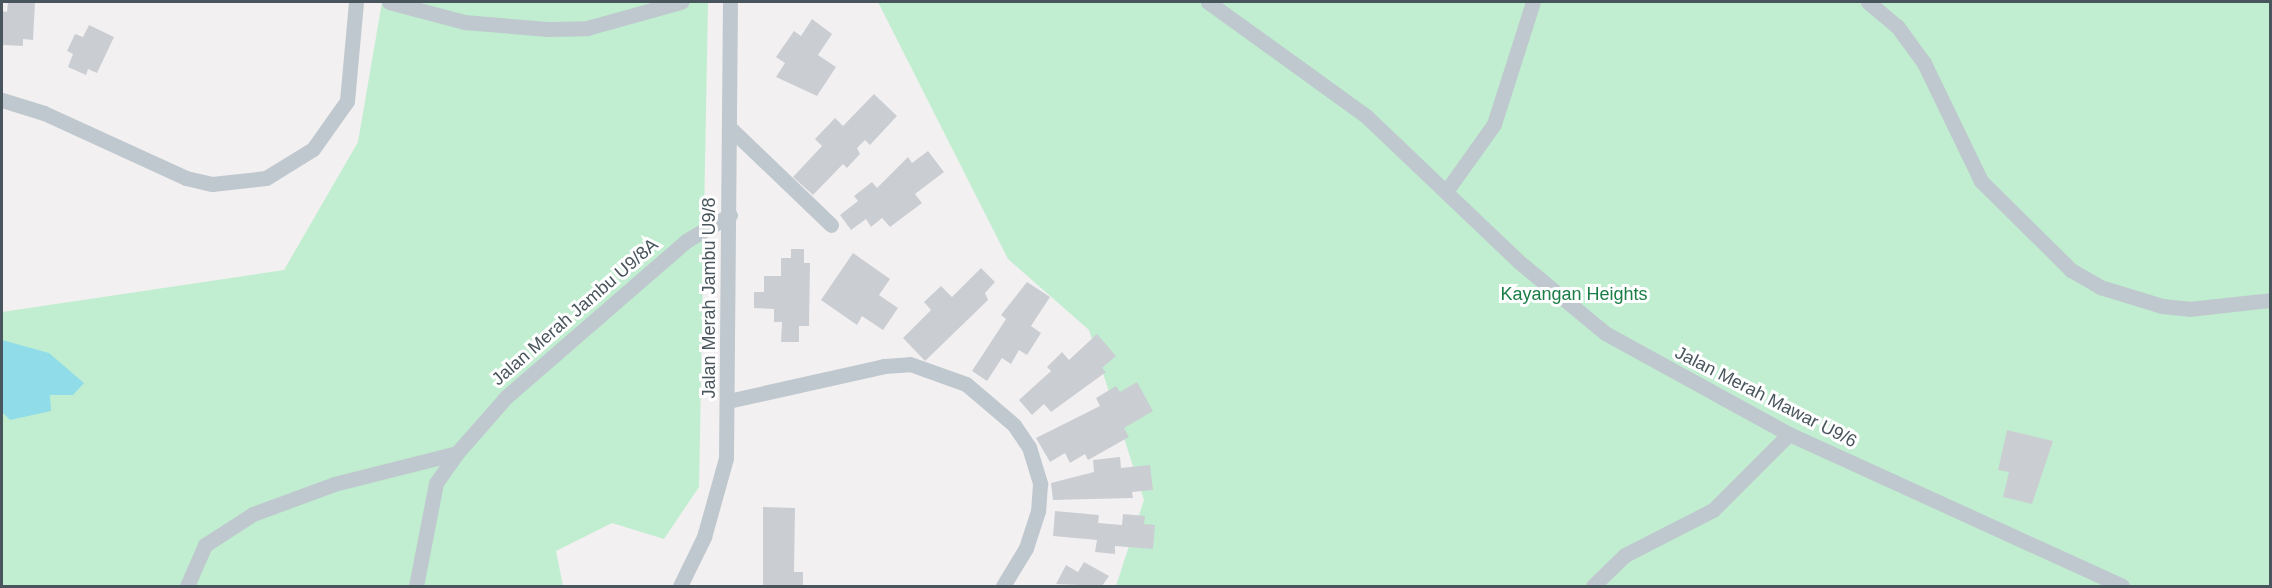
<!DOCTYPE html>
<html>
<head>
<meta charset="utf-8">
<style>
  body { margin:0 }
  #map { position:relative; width:2272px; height:588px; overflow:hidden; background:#f3f0f1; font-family:Helvetica,sans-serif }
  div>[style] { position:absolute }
  .green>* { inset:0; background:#c1eed0 }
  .water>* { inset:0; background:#90dce9 }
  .building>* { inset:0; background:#caced3 }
  .minor>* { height:15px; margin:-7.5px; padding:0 7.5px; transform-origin:7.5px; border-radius:7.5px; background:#bfc8ce }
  span { translate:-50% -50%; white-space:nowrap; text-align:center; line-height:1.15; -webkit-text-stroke:6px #fff; paint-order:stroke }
  .park-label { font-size:18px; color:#1b7d46 }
  .street-label { font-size:18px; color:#49555d }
  .frame { position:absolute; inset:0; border:3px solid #49555d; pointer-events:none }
</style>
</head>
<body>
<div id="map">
  <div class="green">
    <i style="clip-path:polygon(382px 2px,708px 2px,699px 487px,664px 539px,612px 523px,556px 551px,563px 586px,2px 586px,2px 312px,284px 270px,358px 142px)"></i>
    <i style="clip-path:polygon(878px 2px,2270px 2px,2270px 586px,1116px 586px,1144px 500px,1089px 330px,1008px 259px)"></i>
  </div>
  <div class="water">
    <i style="clip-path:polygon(2px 340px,49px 353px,84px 383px,73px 395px,50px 395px,51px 411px,10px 420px,2px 412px)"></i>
  </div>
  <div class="building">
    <i style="clip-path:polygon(8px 2px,35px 2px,33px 40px,23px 39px,23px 46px,3px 45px,2px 11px,7px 12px)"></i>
    <i style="clip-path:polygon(812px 19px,832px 34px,818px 55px,836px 67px,817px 96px,776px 77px,785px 63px,776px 57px,794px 31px,801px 36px)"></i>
    <i style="clip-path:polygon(89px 25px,114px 37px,97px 73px,88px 69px,86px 75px,68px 67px,73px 54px,67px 51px,75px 34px,83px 37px)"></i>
    <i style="clip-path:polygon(874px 94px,897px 116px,870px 145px,865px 140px,857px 148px,860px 154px,847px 168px,843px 164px,813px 195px,793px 177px,822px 146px,815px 139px,835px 118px,843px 126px)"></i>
    <i style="clip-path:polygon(928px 151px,944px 172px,915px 194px,922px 203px,890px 227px,882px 218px,871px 227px,866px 219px,851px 230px,840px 215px,858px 201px,854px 196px,872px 182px,877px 188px,908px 157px,912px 163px)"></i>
    <i style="clip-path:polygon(791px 249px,804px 249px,804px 263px,810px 263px,809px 326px,799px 326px,799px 342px,781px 342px,782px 322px,774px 322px,774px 309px,754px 308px,754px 292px,764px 292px,764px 276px,781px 276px,781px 258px,791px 258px)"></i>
    <i style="clip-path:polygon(853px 253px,890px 279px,879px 295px,898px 308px,883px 330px,862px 316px,857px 325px,821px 300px)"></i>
    <i style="clip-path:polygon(981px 268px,995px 282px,985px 293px,988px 300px,925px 361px,903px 338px,931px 310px,924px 302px,941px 286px,952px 297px)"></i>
    <i style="clip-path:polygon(1027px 282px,1050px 297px,1031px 326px,1041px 333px,1027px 355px,1019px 350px,1011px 364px,1002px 358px,987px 381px,972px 371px,1006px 319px,1001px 315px)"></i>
    <i style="clip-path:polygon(1097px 334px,1116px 356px,1102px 368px,1106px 372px,1051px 412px,1044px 404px,1032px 415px,1019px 400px,1051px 371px,1047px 367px,1062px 352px,1069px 360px)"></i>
    <i style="clip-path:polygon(1137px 382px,1153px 411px,1124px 428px,1129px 437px,1088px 460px,1085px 454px,1070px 463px,1065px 453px,1050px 462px,1036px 438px,1100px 406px,1096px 398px,1116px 386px,1120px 392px)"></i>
    <i style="clip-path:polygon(2007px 430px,2053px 441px,2032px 504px,2003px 497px,2009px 472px,1998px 470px)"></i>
    <i style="clip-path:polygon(1120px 457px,1121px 468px,1150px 465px,1153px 490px,1132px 492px,1133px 498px,1053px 500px,1051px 483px,1094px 472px,1093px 460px)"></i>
    <i style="clip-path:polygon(763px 507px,795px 508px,794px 572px,803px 572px,803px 586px,763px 586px)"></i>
    <i style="clip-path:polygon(1055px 511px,1099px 515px,1098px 523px,1122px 525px,1123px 514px,1145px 516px,1144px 524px,1155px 525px,1153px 549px,1115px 546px,1115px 554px,1095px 552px,1097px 540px,1053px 536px)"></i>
    <i style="clip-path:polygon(1084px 562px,1109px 576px,1102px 586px,1056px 584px,1066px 565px,1078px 572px)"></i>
  </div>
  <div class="minor">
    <i style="left:389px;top:2px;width:78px;rotate:14.9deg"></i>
    <i style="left:464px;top:22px;width:84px;rotate:4.8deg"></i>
    <i style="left:548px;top:29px;width:39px;rotate:-1deg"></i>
    <i style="left:587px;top:28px;width:98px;rotate:-15.5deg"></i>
    <i style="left:1208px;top:2px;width:195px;rotate:35.8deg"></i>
    <i style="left:1366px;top:116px;width:210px;rotate:43.6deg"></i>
    <i style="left:1518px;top:261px;width:113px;rotate:39.6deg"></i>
    <i style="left:1605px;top:333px;width:210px;rotate:28.8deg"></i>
    <i style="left:1789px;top:434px;width:366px;rotate:24.5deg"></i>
    <i style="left:1868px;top:2px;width:38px;rotate:40deg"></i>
    <i style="left:1897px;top:26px;width:46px;rotate:53.9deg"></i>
    <i style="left:1924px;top:63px;width:131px;rotate:64.2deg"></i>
    <i style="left:1981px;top:181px;width:127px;rotate:44.7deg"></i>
    <i style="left:2071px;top:270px;width:34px;rotate:30deg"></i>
    <i style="left:2100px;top:287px;width:65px;rotate:17deg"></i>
    <i style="left:2162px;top:306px;width:27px;rotate:6deg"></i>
    <i style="left:2189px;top:309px;width:81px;rotate:-6.3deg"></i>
    <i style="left:2px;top:100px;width:44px;rotate:17.2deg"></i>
    <i style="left:44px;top:113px;width:156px;rotate:24.6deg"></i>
    <i style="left:186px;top:178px;width:27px;rotate:13deg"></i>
    <i style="left:212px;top:184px;width:54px;rotate:-6.3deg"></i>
    <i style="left:266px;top:178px;width:55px;rotate:-31.7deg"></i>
    <i style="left:313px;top:149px;width:59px;rotate:-54.7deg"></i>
    <i style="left:347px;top:101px;width:99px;rotate:-84.8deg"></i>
    <i style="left:730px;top:128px;width:140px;rotate:43.8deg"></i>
    <i style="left:1447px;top:190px;width:81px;rotate:-54.5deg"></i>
    <i style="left:1494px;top:124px;width:128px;rotate:-72.3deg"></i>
    <i style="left:728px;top:401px;width:160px;rotate:-12.6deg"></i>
    <i style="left:884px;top:366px;width:26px;rotate:-4deg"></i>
    <i style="left:910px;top:364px;width:59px;rotate:19.7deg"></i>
    <i style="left:966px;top:384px;width:63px;rotate:40.5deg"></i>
    <i style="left:1014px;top:425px;width:27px;rotate:56deg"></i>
    <i style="left:1029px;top:447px;width:39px;rotate:73deg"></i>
    <i style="left:1040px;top:484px;width:27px;rotate:94deg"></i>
    <i style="left:1038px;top:511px;width:39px;rotate:108deg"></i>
    <i style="left:1026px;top:548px;width:44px;rotate:121.2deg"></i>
    <i style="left:187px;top:586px;width:45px;rotate:-66.3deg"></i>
    <i style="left:205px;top:545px;width:57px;rotate:-32.9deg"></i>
    <i style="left:253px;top:514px;width:86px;rotate:-20.3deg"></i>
    <i style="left:334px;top:484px;width:127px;rotate:-14.1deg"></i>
    <i style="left:416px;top:586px;width:105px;rotate:-79deg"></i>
    <i style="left:436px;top:483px;width:37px;rotate:-55deg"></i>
    <i style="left:457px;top:453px;width:74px;rotate:-48.8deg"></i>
    <i style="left:506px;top:397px;width:238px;rotate:-40.9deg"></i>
    <i style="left:686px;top:241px;width:51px;rotate:-30.6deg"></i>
    <i style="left:680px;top:586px;width:55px;rotate:-63.9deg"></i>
    <i style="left:704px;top:537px;width:82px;rotate:-74.4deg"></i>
    <i style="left:726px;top:458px;width:456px;rotate:-89.5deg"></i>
    <i style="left:1593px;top:586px;width:45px;rotate:-44.1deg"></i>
    <i style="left:1625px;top:555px;width:99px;rotate:-27.1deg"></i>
    <i style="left:1713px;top:510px;width:107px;rotate:-45deg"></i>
  </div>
  <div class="park-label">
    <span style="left:1574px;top:294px">Kayangan Heights</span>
  </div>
  <div class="street-label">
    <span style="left:709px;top:298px;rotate:-90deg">Jalan Merah Jambu U9/8</span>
    <span style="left:575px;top:312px;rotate:-41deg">Jalan Merah Jambu U9/8A</span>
    <span style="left:1766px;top:397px;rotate:27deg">Jalan Merah Mawar U9/6</span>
  </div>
  <div class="frame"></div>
</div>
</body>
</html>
